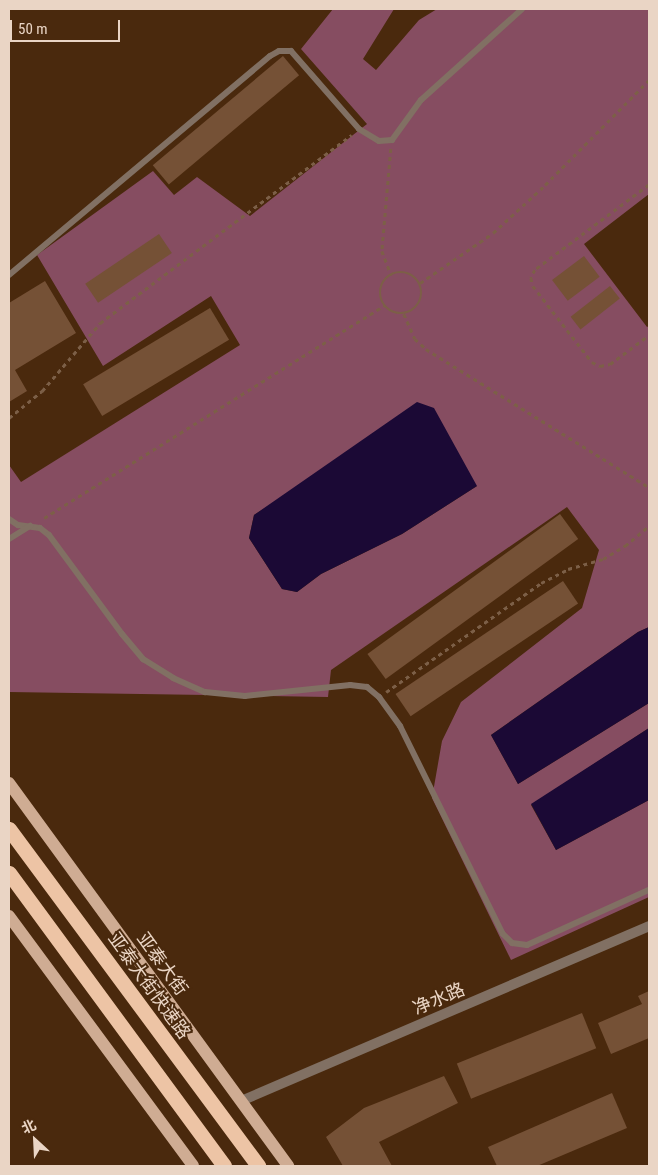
<!DOCTYPE html>
<html>
<head>
<meta charset="utf-8">
<style>
  body { margin:0 }
  #map { position:relative; width:658px; height:1175px; overflow:hidden; background:#4a290d; font-family:"Roboto Condensed","Noto Sans SC",sans-serif }
  div>[style] { position:absolute }
  .forest>* { inset:0; background:#864d61 }
  .water>* { inset:0; background:#1b0935 }
  .building>* { inset:0; background:#755136; transform-origin:0 0 }
  .path>* { height:2.5px; margin-top:-1.25px; transform-origin:0; background:repeating-linear-gradient(90deg,#7c5f47 0 4px,transparent 0 8px) }
  .path>.ring { margin:-1.25px; padding:0; box-sizing:content-box; background:none; border:2.5px solid #7c5f47; border-radius:50% }
  .lane>* { height:6px; margin:-3px; padding:0 3px; transform-origin:3px; border-radius:3px; background:#817063 }
  .street>* { height:10px; margin:-5px; padding:0 5px; transform-origin:5px; border-radius:5px; background:#817063 }
  .primary>* { height:12px; margin:-6px; padding:0 6px; transform-origin:6px; border-radius:6px; background:#cfac93 }
  .highway>* { height:15px; margin:-7.5px; padding:0 7.5px; transform-origin:7.5px; border-radius:7.5px; background:#edc4a5 }
  span { translate:-50% -50%; white-space:nowrap; text-align:center; line-height:1.15; -webkit-text-stroke:4px #4a290d; paint-order:stroke }
  .street-label { font-size:18px; color:#ead5c5 }
  .frame { position:absolute; inset:0; border:10px solid #ead5c5; pointer-events:none }
  .north { position:absolute; left:10px; top:1115px; width:50px; height:50px; -webkit-text-stroke:4px #4a290d; paint-order:stroke; rotate:335deg; font-size:14px; font-weight:700; line-height:20px; text-align:center; color:#ead5c5 }
  .north::after { content:''; display:block; margin:auto; width:18px; height:22px; background:#ead5c5; clip-path:polygon(50% 0,100% 100%,50% 72%,0 100%) }
  .scale { position:absolute; left:10px; top:20px; width:110px; height:22px; box-sizing:border-box; border:2px solid #ead5c5; border-top:0; padding-left:6px; font-size:15px; line-height:18px; white-space:nowrap; color:#ead5c5; -webkit-text-stroke:4px #4a290d; paint-order:stroke }
</style>
</head>
<body>
<div id="map">
  <div class="forest">
    <i style="clip-path:polygon(evenodd,333px 9px,394px 9px,363px 59px,376px 70px,419px 20px,437px 9px,649px 9px,649px 194px,584px 244px,647px 327px,649px 326px,649px 627px,638px 632px,491px 735px,518px 784px,649px 703px,649px 728px,531px 805px,556px 850px,649px 800px,649px 897px,511px 960px,432px 798px,442px 741px,461px 702px,582px 608px,599px 550px,567px 507px,331px 670px,328px 697px,9px 692px,9px 465px,21px 482px,240px 345px,211px 296px,103px 366px,37px 255px,153px 171px,174px 195px,197px 177px,250px 216px,367px 124px,301px 49px,333px 9px,477px 486px,402px 534px,321px 574px,297px 592px,282px 589px,249px 538px,254px 515px,296px 488px,477px 486px)"></i>
  </div>
  <div class="water">
    <i style="clip-path:polygon(417px 402px,434px 408px,477px 486px,402px 534px,321px 574px,297px 592px,282px 589px,249px 538px,254px 515px)"></i>
    <i style="clip-path:polygon(649px 627px,649px 703px,518px 784px,491px 735px,638px 632px)"></i>
    <i style="clip-path:polygon(649px 728px,649px 800px,556px 850px,531px 804px)"></i>
  </div>
  <div class="building">
    <i style="left:283px;top:56px;width:25px;height:170px;rotate:50deg"></i>
    <i style="left:159px;top:234px;width:23px;height:89px;rotate:56deg"></i>
    <i style="left:584px;top:256px;width:26px;height:40px;rotate:53deg"></i>
    <i style="clip-path:polygon(45px 281px,76px 333px,15px 370px,27px 391px,9px 402px,9px 303px)"></i>
    <i style="left:610px;top:286px;width:16px;height:50px;rotate:52deg"></i>
    <i style="left:210px;top:308px;width:37px;height:148px;rotate:59deg"></i>
    <i style="left:560px;top:514px;width:31px;height:238px;rotate:54deg"></i>
    <i style="left:563px;top:581px;width:27px;height:202px;rotate:56deg"></i>
    <i style="clip-path:polygon(649px 991px,649px 1038px,611px 1054px,598px 1023px,642px 1004px,638px 996px)"></i>
    <i style="left:582px;top:1013px;width:38px;height:135px;rotate:68deg"></i>
    <i style="clip-path:polygon(444px 1076px,458px 1103px,379px 1142px,392px 1166px,343px 1166px,326px 1137px,364px 1108px)"></i>
    <i style="clip-path:polygon(612px 1093px,627px 1128px,537px 1166px,497px 1166px,488px 1147px)"></i>
  </div>
  <div class="path">
    <i style="left:391px;top:149px;width:102px;rotate:95deg"></i>
    <i style="left:382px;top:251px;width:26px;rotate:69deg"></i>
    <i style="left:649px;top:185px;width:142px;rotate:143.3deg"></i>
    <i style="left:535px;top:270px;width:9px;rotate:117deg"></i>
    <i style="left:531px;top:278px;width:8px;rotate:76deg"></i>
    <i style="left:533px;top:286px;width:96px;rotate:52.2deg"></i>
    <i style="left:592px;top:362px;width:9px;rotate:27deg"></i>
    <i style="left:600px;top:366px;width:10px;rotate:-11deg"></i>
    <i style="left:610px;top:364px;width:49px;rotate:-36.6deg"></i>
    <i class="ring" style="left:380px;top:272px;width:39.5px;height:39.5px"></i>
    <i style="left:420px;top:283px;width:88px;rotate:-34.4deg"></i>
    <i style="left:493px;top:233px;width:71px;rotate:-42.7deg"></i>
    <i style="left:545px;top:185px;width:148px;rotate:-45.3deg"></i>
    <i style="left:404px;top:314px;width:27px;rotate:66deg"></i>
    <i style="left:415px;top:339px;width:15px;rotate:42deg"></i>
    <i style="left:426px;top:349px;width:262px;rotate:31.8deg"></i>
    <i style="left:9px;top:418px;width:43px;rotate:-39.3deg"></i>
    <i style="left:42px;top:391px;width:89px;rotate:-49.5deg"></i>
    <i style="left:100px;top:323px;width:314px;rotate:-36.8deg"></i>
    <i style="left:44px;top:518px;width:402px;rotate:-32deg"></i>
    <i style="left:386px;top:692px;width:189px;rotate:-35.1deg"></i>
    <i style="left:541px;top:583px;width:30px;rotate:-27deg"></i>
    <i style="left:568px;top:569px;width:36px;rotate:-16deg"></i>
    <i style="left:603px;top:559px;width:26px;rotate:-31deg"></i>
    <i style="left:625px;top:546px;width:31px;rotate:-40deg"></i>
  </div>
  <div class="lane">
    <i style="left:9px;top:275px;width:341px;rotate:-40deg"></i>
    <i style="left:270px;top:56px;width:10px;rotate:-29deg"></i>
    <i style="left:279px;top:51px;width:12px"></i>
    <i style="left:291px;top:51px;width:103px;rotate:48.9deg"></i>
    <i style="left:359px;top:129px;width:23px;rotate:31deg"></i>
    <i style="left:379px;top:141px;width:13px;rotate:-4deg"></i>
    <i style="left:392px;top:140px;width:49px;rotate:-54.1deg"></i>
    <i style="left:421px;top:100px;width:136px;rotate:-42deg"></i>
    <i style="left:9px;top:519px;width:11px;rotate:34deg"></i>
    <i style="left:18px;top:525px;width:22px;rotate:8deg"></i>
    <i style="left:40px;top:528px;width:11px;rotate:38deg"></i>
    <i style="left:49px;top:535px;width:123px;rotate:53.6deg"></i>
    <i style="left:122px;top:634px;width:33px;rotate:50deg"></i>
    <i style="left:143px;top:659px;width:36px;rotate:32deg"></i>
    <i style="left:173px;top:678px;width:35px;rotate:24deg"></i>
    <i style="left:205px;top:692px;width:40px;rotate:5.7deg"></i>
    <i style="left:245px;top:696px;width:106px;rotate:-6deg"></i>
    <i style="left:350px;top:685px;width:17px;rotate:7deg"></i>
    <i style="left:367px;top:687px;width:16px;rotate:40deg"></i>
    <i style="left:379px;top:697px;width:36px;rotate:54deg"></i>
    <i style="left:400px;top:726px;width:232px;rotate:63.7deg"></i>
    <i style="left:503px;top:934px;width:13px;rotate:45deg"></i>
    <i style="left:512px;top:943px;width:15px;rotate:8deg"></i>
    <i style="left:527px;top:945px;width:134px;rotate:-24.3deg"></i>
    <i style="left:9px;top:539px;width:25px;rotate:-32deg"></i>
  </div>
  <div class="street">
    <i style="left:241px;top:1101px;width:444px;rotate:-23.2deg"></i>
  </div>
  <div class="primary">
    <i style="left:9px;top:783px;width:474px;rotate:53.9deg"></i>
    <i style="left:9px;top:916px;width:310px;rotate:53.6deg"></i>
  </div>
  <div class="highway">
    <i style="left:9px;top:829px;width:419px;rotate:53.5deg"></i>
    <i style="left:9px;top:873px;width:363px;rotate:53.7deg"></i>
  </div>
  <div class="street-label">
    <span style="left:162px;top:964px;rotate:54deg">亚泰大街</span>
    <span style="left:149px;top:986px;rotate:54deg">亚泰大街快速路</span>
    <span style="left:439px;top:999px;rotate:-23deg">净水路</span>
  </div>
  <div class="frame"></div>
  <div class="north">北</div>
  <div class="scale">50 m</div>
</div>
</body>
</html>
